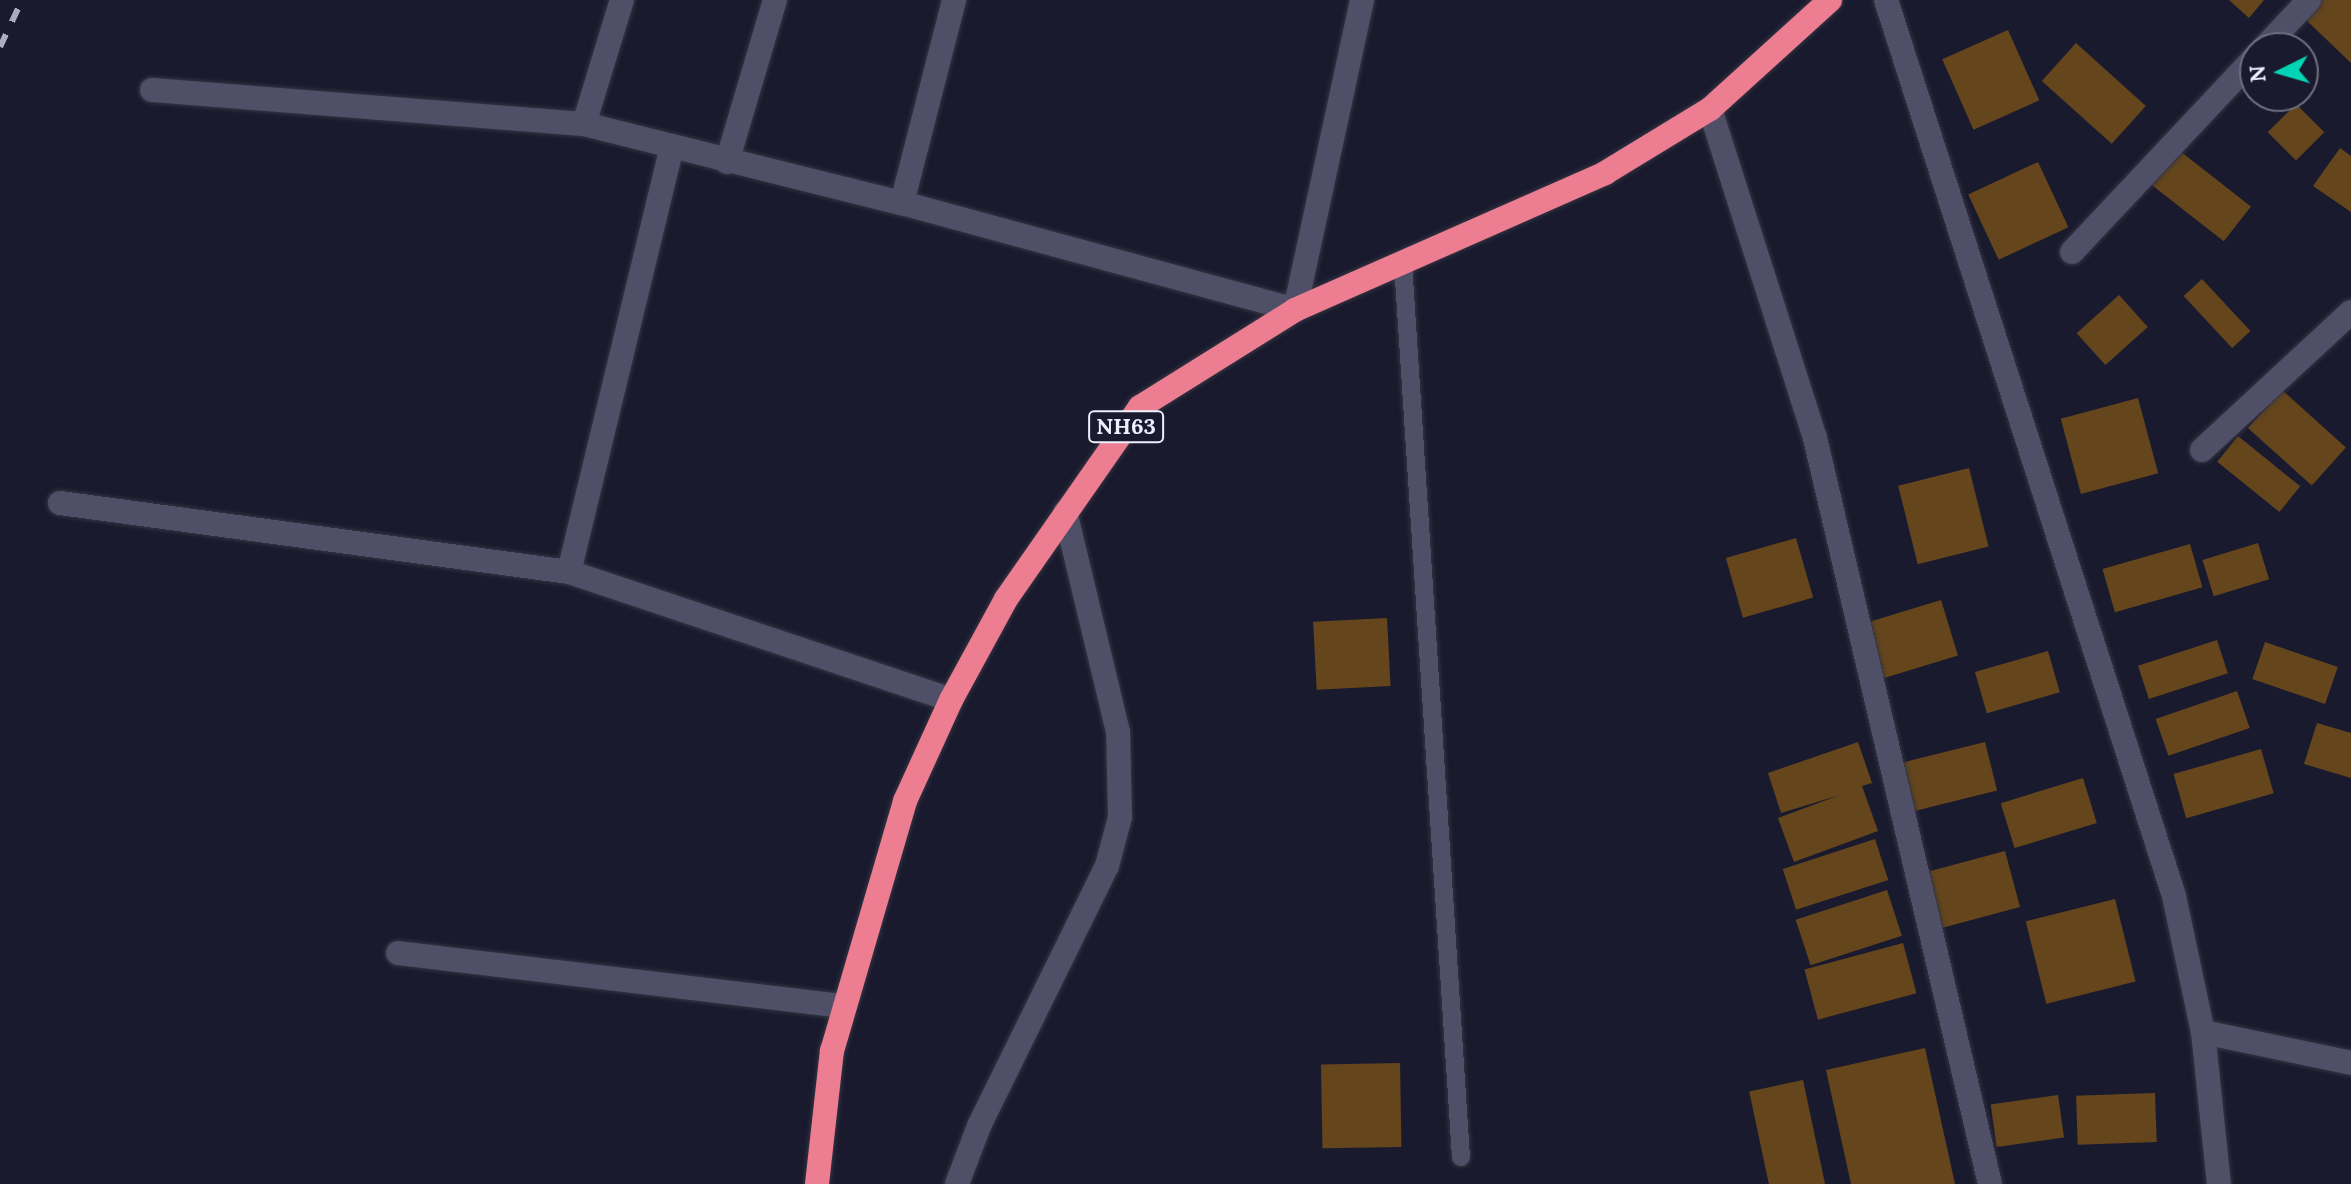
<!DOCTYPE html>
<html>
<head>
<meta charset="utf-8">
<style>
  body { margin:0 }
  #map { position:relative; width:2351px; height:1184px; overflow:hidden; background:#1a1a2e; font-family:Lora,serif }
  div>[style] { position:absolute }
  .building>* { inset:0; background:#65461c; transform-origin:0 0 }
  .roads { filter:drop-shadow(0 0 2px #343443) drop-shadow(0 0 2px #343443) }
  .lane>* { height:18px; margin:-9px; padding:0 9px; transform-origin:9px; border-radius:9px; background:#4f4f67 }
  .street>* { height:24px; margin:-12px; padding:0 12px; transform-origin:12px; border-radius:12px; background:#4f4f67 }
  .highway>* { height:24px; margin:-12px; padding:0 12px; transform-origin:12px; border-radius:12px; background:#ed7d90 }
  .rail>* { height:6px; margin-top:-3px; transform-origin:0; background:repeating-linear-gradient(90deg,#acacbc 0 14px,transparent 0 28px) }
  span { translate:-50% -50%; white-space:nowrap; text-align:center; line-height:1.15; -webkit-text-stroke:6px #1a1a2e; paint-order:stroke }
  .shield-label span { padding:2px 6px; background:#1a1a2e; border:2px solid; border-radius:6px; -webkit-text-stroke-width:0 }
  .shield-label { font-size:22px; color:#eeeffd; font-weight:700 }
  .north { position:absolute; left:2239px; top:32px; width:80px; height:80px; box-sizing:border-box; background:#1a1a2e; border:2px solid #6f6f81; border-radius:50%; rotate:265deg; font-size:22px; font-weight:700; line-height:32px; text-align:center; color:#eeeffd }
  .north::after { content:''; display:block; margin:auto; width:28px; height:36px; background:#02d5b6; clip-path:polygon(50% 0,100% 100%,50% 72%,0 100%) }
</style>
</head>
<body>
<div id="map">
  <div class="building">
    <i style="clip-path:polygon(2229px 0,2264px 0,2249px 18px)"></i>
    <i style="clip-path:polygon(2319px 0,2351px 0,2351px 63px,2303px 17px)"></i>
    <i style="left:2008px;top:30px;width:77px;height:72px;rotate:66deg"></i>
    <i style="left:2076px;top:43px;width:94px;height:51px;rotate:42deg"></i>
    <i style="left:2296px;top:104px;width:40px;height:40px;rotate:45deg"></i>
    <i style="left:2176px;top:148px;width:95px;height:44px;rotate:38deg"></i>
    <i style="clip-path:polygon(2340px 148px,2351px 156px,2351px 212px,2313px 186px)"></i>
    <i style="left:2038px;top:162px;width:72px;height:77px;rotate:65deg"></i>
    <i style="left:2202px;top:279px;width:71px;height:25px;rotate:47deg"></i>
    <i style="left:2119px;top:295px;width:43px;height:57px;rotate:48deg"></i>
    <i style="left:2282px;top:390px;width:86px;height:51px;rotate:42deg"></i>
    <i style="left:2138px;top:398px;width:78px;height:80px;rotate:75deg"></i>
    <i style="left:2238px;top:436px;width:80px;height:33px;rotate:39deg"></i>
    <i style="left:1969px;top:468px;width:81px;height:73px;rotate:76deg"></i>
    <i style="left:1796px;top:538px;width:62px;height:73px;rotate:74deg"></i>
    <i style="left:2258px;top:543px;width:38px;height:58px;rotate:73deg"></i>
    <i style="left:2190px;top:544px;width:45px;height:91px;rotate:74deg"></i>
    <i style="left:1941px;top:600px;width:58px;height:84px;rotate:73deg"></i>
    <i style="left:1387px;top:618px;width:68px;height:74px;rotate:87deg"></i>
    <i style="left:2217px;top:640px;width:35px;height:83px;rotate:72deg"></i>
    <i style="left:2265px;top:642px;width:77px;height:39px;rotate:19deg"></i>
    <i style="left:2048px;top:651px;width:43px;height:76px;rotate:74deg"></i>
    <i style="left:2237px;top:691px;width:39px;height:86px;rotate:71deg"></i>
    <i style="clip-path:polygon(2317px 723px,2351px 733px,2351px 778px,2304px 764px)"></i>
    <i style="clip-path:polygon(1858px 742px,1872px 783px,1862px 786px,1878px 831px,1794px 862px,1778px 818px,1840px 795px,1781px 813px,1768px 773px)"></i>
    <i style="left:1985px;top:742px;width:50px;height:87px;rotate:76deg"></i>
    <i style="left:2261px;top:749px;width:46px;height:91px;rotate:74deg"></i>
    <i style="left:2083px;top:778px;width:47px;height:86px;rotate:73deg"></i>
    <i style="left:1875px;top:839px;width:43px;height:97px;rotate:72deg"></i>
    <i style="left:2005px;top:851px;width:58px;height:84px;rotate:75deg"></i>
    <i style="left:1887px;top:890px;width:48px;height:96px;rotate:72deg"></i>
    <i style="left:2115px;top:899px;width:85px;height:92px;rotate:76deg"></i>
    <i style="left:1903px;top:943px;width:52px;height:102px;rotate:75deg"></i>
    <i style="clip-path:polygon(1925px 1048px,1955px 1184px,1851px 1184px,1826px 1070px)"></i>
    <i style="left:1400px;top:1063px;width:84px;height:79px;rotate:89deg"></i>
    <i style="left:1803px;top:1080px;width:106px;height:55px;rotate:78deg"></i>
    <i style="left:2155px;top:1093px;width:49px;height:79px;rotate:88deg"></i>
    <i style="left:2058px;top:1095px;width:43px;height:68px;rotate:82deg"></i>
  </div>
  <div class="roads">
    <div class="lane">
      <i style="left:1403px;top:263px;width:896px;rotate:86.29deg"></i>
    </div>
    <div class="street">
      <i style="left:1886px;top:0;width:941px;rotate:72.18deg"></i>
      <i style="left:2174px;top:896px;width:139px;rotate:78deg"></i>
      <i style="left:2203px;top:1032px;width:153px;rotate:84deg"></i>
      <i style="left:2264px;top:48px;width:66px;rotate:-46.8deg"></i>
      <i style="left:152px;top:90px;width:433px;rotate:4.5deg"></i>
      <i style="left:584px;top:124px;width:328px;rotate:14deg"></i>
      <i style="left:902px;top:203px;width:407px;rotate:15.2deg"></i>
      <i style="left:1295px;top:310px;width:317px;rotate:-77.8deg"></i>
      <i style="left:1710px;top:109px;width:345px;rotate:72.3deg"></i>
      <i style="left:1815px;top:438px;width:766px;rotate:76.8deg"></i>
      <i style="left:584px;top:124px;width:130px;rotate:-73deg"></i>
      <i style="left:727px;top:162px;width:169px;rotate:-73.5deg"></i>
      <i style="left:902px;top:203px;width:210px;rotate:-75.6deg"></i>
      <i style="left:2072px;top:252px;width:267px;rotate:-46.8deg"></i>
      <i style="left:2202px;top:450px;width:203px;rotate:-42.8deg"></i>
      <i style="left:60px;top:503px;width:514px;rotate:7.72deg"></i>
      <i style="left:569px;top:572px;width:403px;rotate:18.5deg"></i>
      <i style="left:569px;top:572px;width:437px;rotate:-76.4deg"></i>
      <i style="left:398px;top:953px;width:449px;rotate:6.8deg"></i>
      <i style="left:2203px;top:1032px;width:151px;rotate:11.8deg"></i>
      <i style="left:957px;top:1184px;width:62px;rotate:-69.2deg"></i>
      <i style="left:979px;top:1126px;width:290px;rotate:-63.8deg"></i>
      <i style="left:1107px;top:866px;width:51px;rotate:-75.1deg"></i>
      <i style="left:1120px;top:817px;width:85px;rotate:-91.3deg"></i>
      <i style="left:1118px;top:732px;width:226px;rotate:-103.5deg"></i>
    </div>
    <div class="highway">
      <i style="left:817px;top:1184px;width:134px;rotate:-83.6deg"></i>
      <i style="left:832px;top:1051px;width:260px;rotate:-73.7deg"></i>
      <i style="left:905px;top:801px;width:111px;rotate:-65.5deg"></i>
      <i style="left:951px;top:700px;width:115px;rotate:-61.4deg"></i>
      <i style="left:1006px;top:599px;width:234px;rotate:-55.1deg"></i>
      <i style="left:1140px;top:407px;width:183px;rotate:-32deg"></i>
      <i style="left:1295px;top:310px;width:339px;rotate:-23.8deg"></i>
      <i style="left:1605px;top:173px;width:123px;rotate:-31.4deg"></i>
      <i style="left:1710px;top:109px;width:162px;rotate:-42.2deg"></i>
    </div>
  </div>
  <div class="rail">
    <i style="left:0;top:47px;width:52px;rotate:-64.9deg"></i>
  </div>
  <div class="shield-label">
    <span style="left:1126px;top:427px">NH63</span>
  </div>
  <div class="north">N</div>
</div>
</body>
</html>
